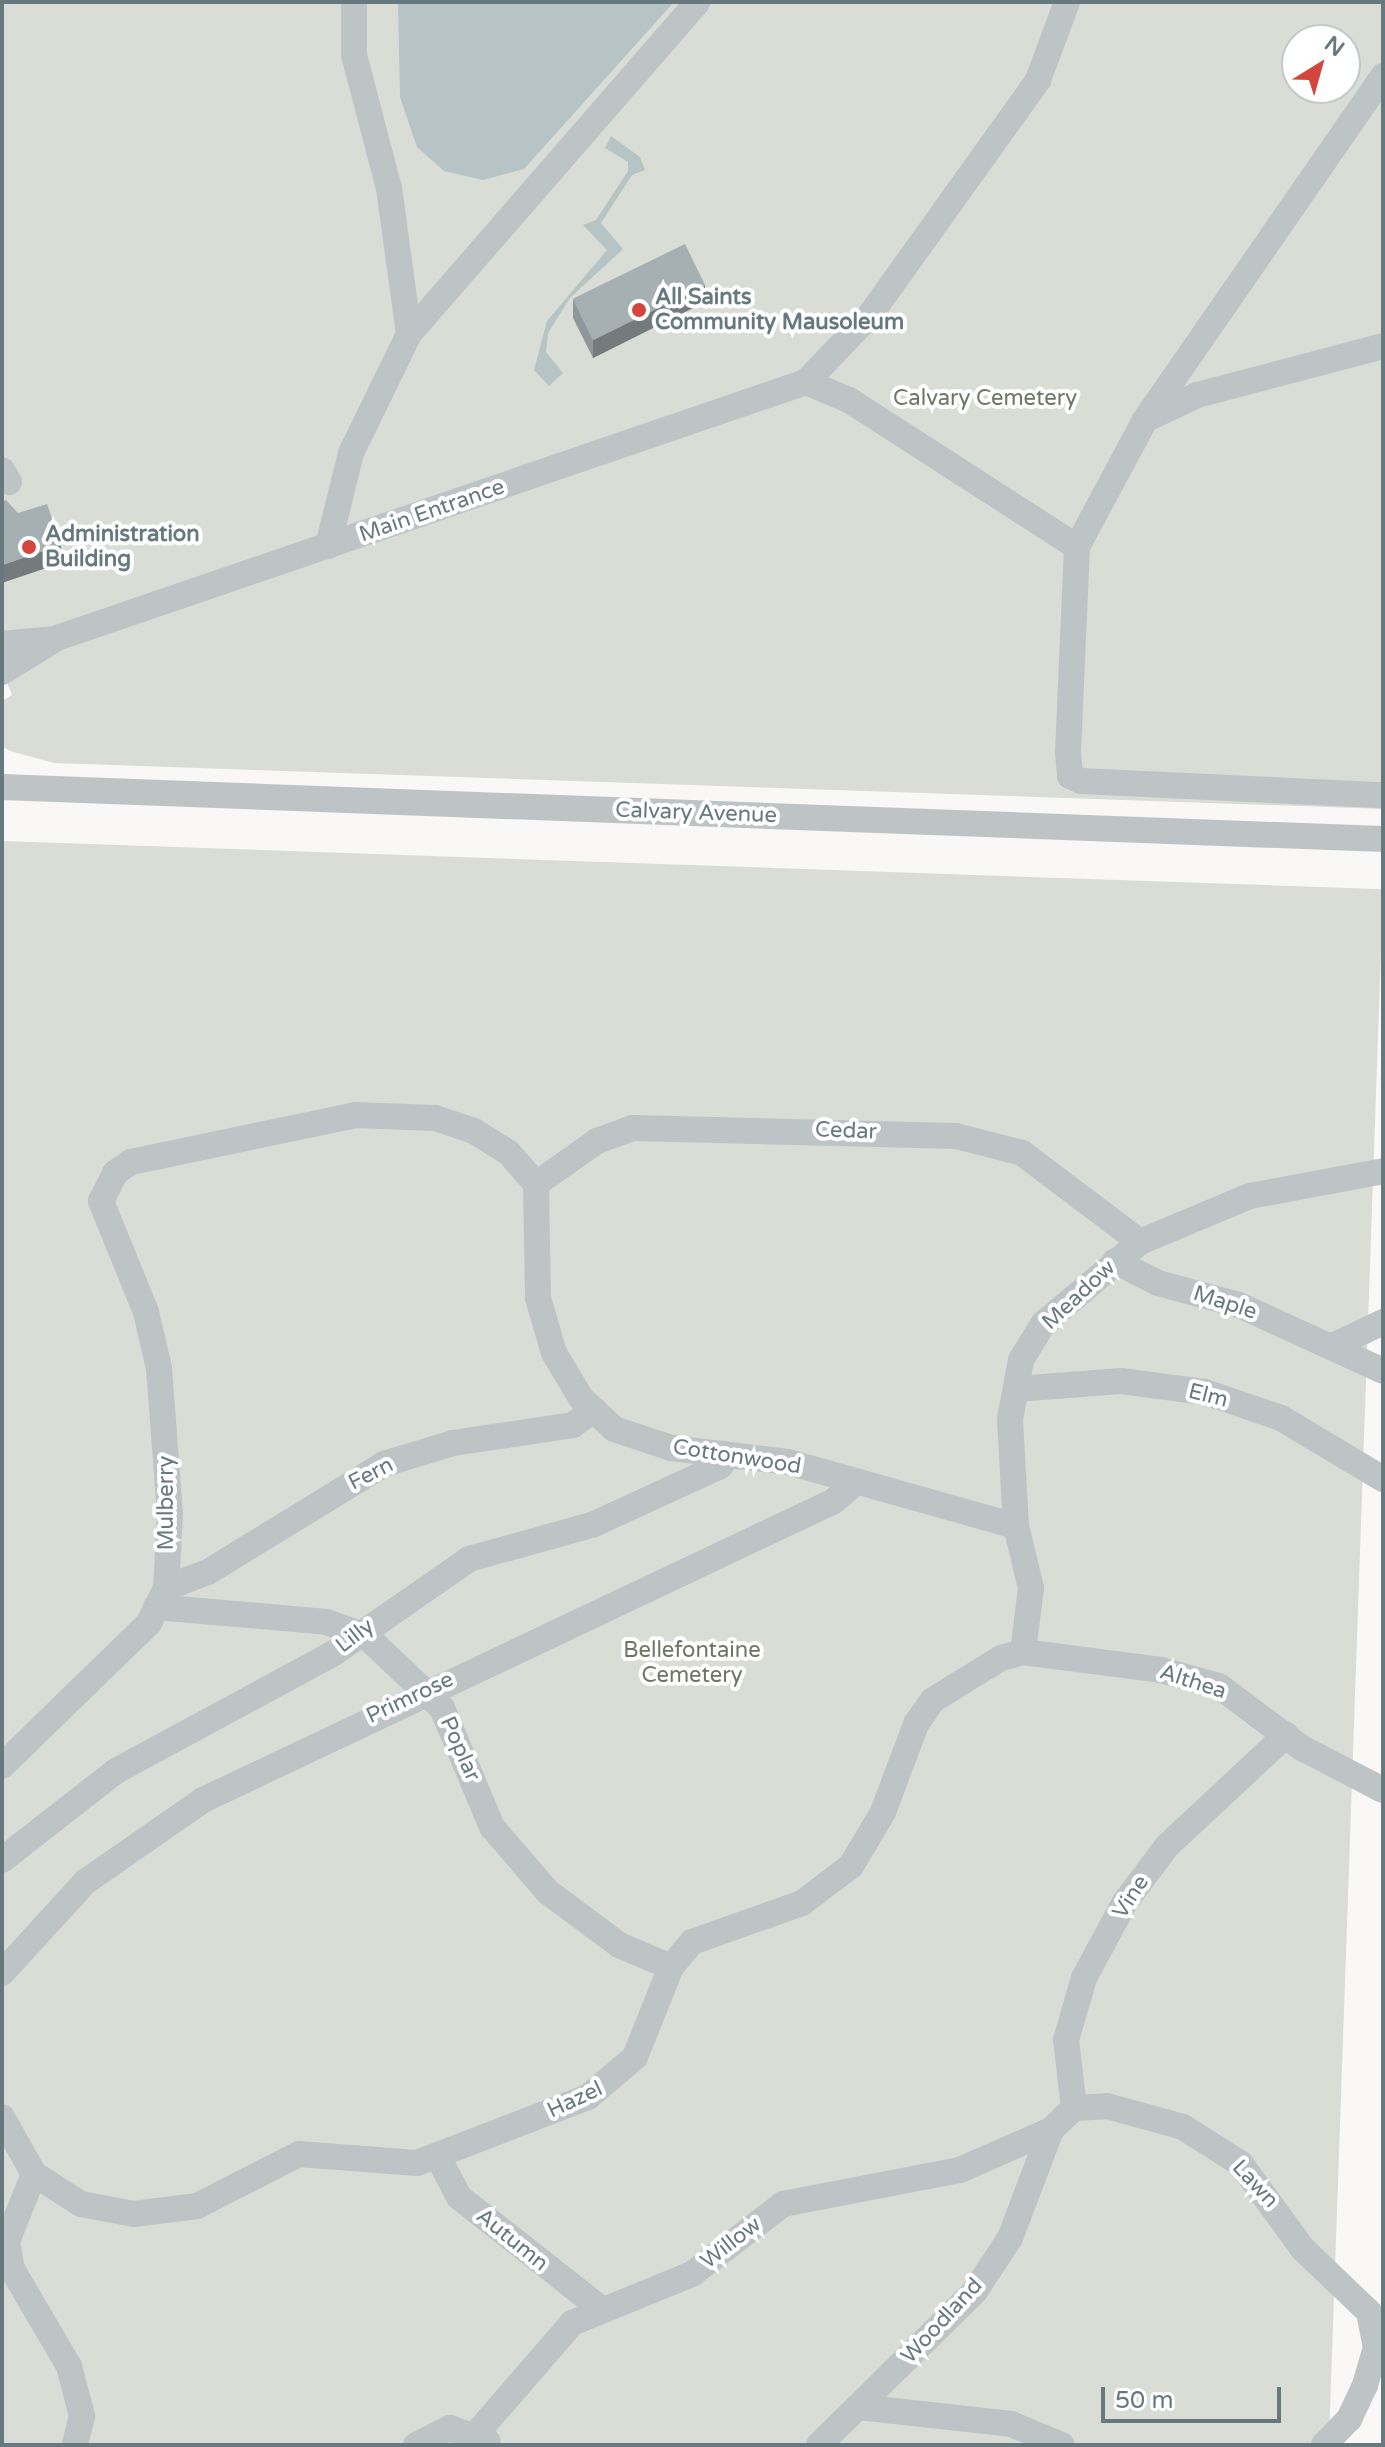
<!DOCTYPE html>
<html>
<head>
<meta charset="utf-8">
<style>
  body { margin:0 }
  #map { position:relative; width:1385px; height:2447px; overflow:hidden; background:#f9f8f7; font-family:"Varela Round",sans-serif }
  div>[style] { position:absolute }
  .green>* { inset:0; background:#daddd6; transform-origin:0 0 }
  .water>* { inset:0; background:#b6c4c5 }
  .minor>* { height:26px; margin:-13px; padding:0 13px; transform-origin:13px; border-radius:13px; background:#bec4c6 }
  .wall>* { inset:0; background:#8f979a }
  .shaded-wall>* { inset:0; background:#747b7d }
  .building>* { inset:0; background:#a6b0b3; transform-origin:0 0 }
  .dots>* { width:22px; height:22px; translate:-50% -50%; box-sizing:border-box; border:4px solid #fff; border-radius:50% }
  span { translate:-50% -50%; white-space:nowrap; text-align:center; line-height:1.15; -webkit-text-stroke:8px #fff; paint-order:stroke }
  .poi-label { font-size:22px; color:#66797e; font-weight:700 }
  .left { translate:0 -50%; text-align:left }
  .park-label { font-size:22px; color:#6b7765 }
  .street-label { font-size:22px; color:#66797e }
  .frame { position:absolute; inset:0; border:4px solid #66797e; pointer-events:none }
  .north { position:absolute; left:1281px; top:24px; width:80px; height:80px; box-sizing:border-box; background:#fff; border:2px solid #c2c9cb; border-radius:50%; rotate:37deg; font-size:22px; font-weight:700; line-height:32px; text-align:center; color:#66797e }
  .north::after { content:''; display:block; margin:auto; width:28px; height:36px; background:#d2463e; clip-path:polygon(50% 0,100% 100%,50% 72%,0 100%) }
  .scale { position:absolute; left:1101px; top:2387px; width:180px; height:36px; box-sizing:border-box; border:4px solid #66797e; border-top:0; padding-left:10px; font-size:24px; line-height:28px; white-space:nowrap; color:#66797e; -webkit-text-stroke:6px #fff; paint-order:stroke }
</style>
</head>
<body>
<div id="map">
  <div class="green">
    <i style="clip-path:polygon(evenodd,2px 2px,1383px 2px,1383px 809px,54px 763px,10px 751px,2px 746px,2px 701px,12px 695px,2px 670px,2px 2px,1297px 40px,1345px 40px,1345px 88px,1297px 88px,1297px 40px)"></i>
    <i style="left:2px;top:841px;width:1382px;height:1604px;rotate:2deg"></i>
  </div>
  <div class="water">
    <i style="clip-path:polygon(398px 2px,548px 4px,674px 2px,524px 169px,483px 180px,444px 171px,417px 147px,400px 97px)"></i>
    <i style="clip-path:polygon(611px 136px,640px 157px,645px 170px,632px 175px,601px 223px,623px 249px,570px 298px,548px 333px,546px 352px,563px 373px,549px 386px,534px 370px,547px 321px,607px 250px,583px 225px,596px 220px,628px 171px,628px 162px,605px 148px)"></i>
  </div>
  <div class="minor">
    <i style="left:354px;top:2px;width:53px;rotate:90deg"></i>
    <i style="left:354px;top:55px;width:138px;rotate:75.3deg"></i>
    <i style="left:389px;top:188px;width:147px;rotate:82.2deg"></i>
    <i style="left:1383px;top:346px;width:192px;rotate:165.2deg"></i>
    <i style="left:1197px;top:395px;width:58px;rotate:154.3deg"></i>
    <i style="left:1145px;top:420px;width:144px;rotate:118.2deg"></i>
    <i style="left:1077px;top:547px;width:205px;rotate:92.5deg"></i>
    <i style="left:1068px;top:752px;width:24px;rotate:85deg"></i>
    <i style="left:1070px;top:776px;width:12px;rotate:24deg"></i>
    <i style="left:1081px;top:781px;width:302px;rotate:2.7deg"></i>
    <i style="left:806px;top:382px;width:47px;rotate:22.7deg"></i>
    <i style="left:849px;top:400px;width:271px;rotate:32.8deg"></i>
    <i style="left:1147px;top:417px;width:415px;rotate:-55.3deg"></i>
    <i style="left:2px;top:470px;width:14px;rotate:60deg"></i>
    <i style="left:328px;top:546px;width:96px;rotate:-76.1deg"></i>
    <i style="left:351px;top:453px;width:132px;rotate:-64deg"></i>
    <i style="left:409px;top:334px;width:440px;rotate:-49deg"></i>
    <i style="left:2px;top:644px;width:52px;rotate:-5.5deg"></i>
    <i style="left:2px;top:672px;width:65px;rotate:-31.7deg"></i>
    <i style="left:57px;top:638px;width:792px;rotate:-18.87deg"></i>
    <i style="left:806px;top:382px;width:93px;rotate:-46.3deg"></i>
    <i style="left:870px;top:315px;width:289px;rotate:-54.4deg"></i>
    <i style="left:1038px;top:80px;width:83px;rotate:-69.6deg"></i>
    <i style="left:2px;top:787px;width:1382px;rotate:2.16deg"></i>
    <i style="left:536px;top:1184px;width:75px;rotate:-35.2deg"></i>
    <i style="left:597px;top:1141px;width:38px;rotate:-20deg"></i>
    <i style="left:633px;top:1128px;width:323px;rotate:1.4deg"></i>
    <i style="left:956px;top:1136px;width:68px;rotate:14.4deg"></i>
    <i style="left:1022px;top:1153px;width:148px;rotate:37deg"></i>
    <i style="left:1115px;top:1261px;width:48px;rotate:27.1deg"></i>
    <i style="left:1158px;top:1283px;width:84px;rotate:15.2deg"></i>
    <i style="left:1239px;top:1305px;width:158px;rotate:24.6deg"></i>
    <i style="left:1335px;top:1345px;width:53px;rotate:-25.6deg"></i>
    <i style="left:1016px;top:1389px;width:105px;rotate:-4.4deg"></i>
    <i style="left:1121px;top:1381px;width:85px;rotate:7.5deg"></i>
    <i style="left:1205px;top:1392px;width:80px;rotate:18.9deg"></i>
    <i style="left:1281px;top:1418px;width:119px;rotate:30.9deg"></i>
    <i style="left:166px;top:1588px;width:45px;rotate:-20.9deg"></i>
    <i style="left:208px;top:1572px;width:206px;rotate:-31.5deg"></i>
    <i style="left:384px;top:1464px;width:72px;rotate:-16.9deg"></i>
    <i style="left:453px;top:1443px;width:121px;rotate:-8.5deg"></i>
    <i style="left:573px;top:1425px;width:26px;rotate:-36deg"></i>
    <i style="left:156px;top:1607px;width:171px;rotate:5deg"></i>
    <i style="left:326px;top:1622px;width:42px;rotate:19.3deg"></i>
    <i style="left:366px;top:1636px;width:105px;rotate:43.5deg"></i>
    <i style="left:442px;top:1708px;width:129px;rotate:67.2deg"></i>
    <i style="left:492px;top:1827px;width:86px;rotate:49.3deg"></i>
    <i style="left:548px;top:1892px;width:89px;rotate:36.7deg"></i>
    <i style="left:619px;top:1945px;width:56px;rotate:22.9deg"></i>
    <i style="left:1023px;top:1652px;width:64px;rotate:-82.9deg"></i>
    <i style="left:1031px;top:1588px;width:64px;rotate:-103.6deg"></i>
    <i style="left:1016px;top:1526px;width:107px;rotate:-93.2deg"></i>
    <i style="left:1010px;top:1419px;width:60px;rotate:-79.4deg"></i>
    <i style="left:1021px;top:1360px;width:42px;rotate:-58.6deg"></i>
    <i style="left:1043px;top:1324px;width:127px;rotate:-40.2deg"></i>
    <i style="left:1140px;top:1242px;width:119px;rotate:-22.7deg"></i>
    <i style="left:1250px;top:1196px;width:135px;rotate:-10.6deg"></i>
    <i style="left:2px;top:1766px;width:205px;rotate:-44.2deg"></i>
    <i style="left:149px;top:1623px;width:39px;rotate:-64deg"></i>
    <i style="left:166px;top:1588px;width:74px;rotate:-86.9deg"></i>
    <i style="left:170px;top:1514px;width:146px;rotate:-94.3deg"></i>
    <i style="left:159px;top:1368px;width:57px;rotate:-103.1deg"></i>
    <i style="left:146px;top:1312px;width:120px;rotate:-112.1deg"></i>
    <i style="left:101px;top:1201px;width:31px;rotate:-63deg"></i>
    <i style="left:115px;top:1173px;width:19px;rotate:-35deg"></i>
    <i style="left:131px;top:1162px;width:229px;rotate:-11.8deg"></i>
    <i style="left:355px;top:1115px;width:80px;rotate:2.1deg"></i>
    <i style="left:435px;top:1118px;width:41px;rotate:18.4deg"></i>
    <i style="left:474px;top:1131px;width:41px;rotate:32.2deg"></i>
    <i style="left:509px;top:1153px;width:41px;rotate:48.9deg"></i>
    <i style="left:536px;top:1184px;width:114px;rotate:89deg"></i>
    <i style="left:538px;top:1298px;width:57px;rotate:73.8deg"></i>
    <i style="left:554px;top:1353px;width:52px;rotate:59deg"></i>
    <i style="left:581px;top:1398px;width:45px;rotate:43.2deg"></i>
    <i style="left:614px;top:1429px;width:60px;rotate:18.4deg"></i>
    <i style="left:671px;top:1448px;width:118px;rotate:6.8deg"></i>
    <i style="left:788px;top:1462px;width:237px;rotate:15.7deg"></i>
    <i style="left:2px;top:1860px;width:145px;rotate:-38deg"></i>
    <i style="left:116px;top:1771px;width:248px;rotate:-28.4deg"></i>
    <i style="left:334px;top:1653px;width:165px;rotate:-34.8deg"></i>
    <i style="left:469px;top:1559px;width:128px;rotate:-15.5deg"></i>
    <i style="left:592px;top:1525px;width:141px;rotate:-24.7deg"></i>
    <i style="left:720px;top:1466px;width:14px;rotate:-54deg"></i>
    <i style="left:2px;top:1973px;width:123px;rotate:-47.6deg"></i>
    <i style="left:85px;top:1882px;width:144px;rotate:-34.8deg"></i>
    <i style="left:203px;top:1800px;width:698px;rotate:-25.35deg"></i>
    <i style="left:834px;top:1501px;width:30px;rotate:-41deg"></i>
    <i style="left:1074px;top:2108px;width:68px;rotate:-96.7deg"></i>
    <i style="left:1066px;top:2040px;width:65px;rotate:-73.8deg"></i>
    <i style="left:1084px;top:1978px;width:86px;rotate:-61.7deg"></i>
    <i style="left:1125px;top:1902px;width:70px;rotate:-53.1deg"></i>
    <i style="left:1167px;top:1846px;width:163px;rotate:-43deg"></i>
    <i style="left:2px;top:2117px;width:65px;rotate:60.7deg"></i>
    <i style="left:34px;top:2174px;width:72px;rotate:111.9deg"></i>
    <i style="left:7px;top:2241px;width:28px;rotate:80deg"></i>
    <i style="left:12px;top:2269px;width:113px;rotate:59.6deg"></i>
    <i style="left:69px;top:2366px;width:52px;rotate:75.4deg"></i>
    <i style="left:82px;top:2416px;width:30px;rotate:104deg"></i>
    <i style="left:439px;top:2159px;width:43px;rotate:62.2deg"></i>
    <i style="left:459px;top:2197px;width:179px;rotate:38.2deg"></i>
    <i style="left:34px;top:2174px;width:56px;rotate:32.6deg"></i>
    <i style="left:81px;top:2204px;width:54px;rotate:10.7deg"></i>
    <i style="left:134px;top:2214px;width:64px;rotate:-7.2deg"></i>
    <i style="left:197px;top:2206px;width:114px;rotate:-27deg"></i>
    <i style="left:299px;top:2154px;width:118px;rotate:4.4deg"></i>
    <i style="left:417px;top:2163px;width:183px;rotate:-21.1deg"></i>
    <i style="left:588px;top:2097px;width:62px;rotate:-40.4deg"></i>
    <i style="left:635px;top:2057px;width:97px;rotate:-68.2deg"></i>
    <i style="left:671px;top:1967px;width:33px;rotate:-50deg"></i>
    <i style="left:692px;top:1942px;width:117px;rotate:-19.5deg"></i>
    <i style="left:802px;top:1903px;width:61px;rotate:-37.1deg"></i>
    <i style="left:851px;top:1866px;width:63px;rotate:-59.3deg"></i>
    <i style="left:883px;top:1812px;width:94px;rotate:-69.4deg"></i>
    <i style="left:916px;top:1724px;width:29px;rotate:-55deg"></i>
    <i style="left:933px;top:1700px;width:80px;rotate:-31.7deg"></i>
    <i style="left:1001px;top:1658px;width:23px;rotate:-15deg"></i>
    <i style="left:1023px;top:1652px;width:139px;rotate:7.4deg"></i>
    <i style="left:1161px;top:1670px;width:60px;rotate:15.4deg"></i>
    <i style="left:1219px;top:1686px;width:104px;rotate:36.8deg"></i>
    <i style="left:1302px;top:1748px;width:91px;rotate:27.4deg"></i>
    <i style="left:858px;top:2407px;width:154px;rotate:6.3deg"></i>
    <i style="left:1011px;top:2424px;width:55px;rotate:22.4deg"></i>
    <i style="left:476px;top:2434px;width:147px;rotate:-49.1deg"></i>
    <i style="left:572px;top:2323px;width:130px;rotate:-22.2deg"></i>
    <i style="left:692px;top:2274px;width:115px;rotate:-37.6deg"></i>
    <i style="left:783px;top:2204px;width:180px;rotate:-10.9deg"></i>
    <i style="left:960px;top:2170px;width:99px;rotate:-23.7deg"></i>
    <i style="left:1051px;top:2130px;width:32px;rotate:-44deg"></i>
    <i style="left:1074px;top:2108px;width:33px;rotate:-3deg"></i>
    <i style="left:1107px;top:2106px;width:79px;rotate:15.4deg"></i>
    <i style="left:1183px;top:2127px;width:69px;rotate:32.5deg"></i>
    <i style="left:1241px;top:2164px;width:105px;rotate:53.9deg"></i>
    <i style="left:1303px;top:2249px;width:91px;rotate:43.7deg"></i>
    <i style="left:1369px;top:2312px;width:36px;rotate:79deg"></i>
    <i style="left:1376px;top:2347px;width:40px;rotate:106deg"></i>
    <i style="left:1365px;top:2385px;width:38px;rotate:115deg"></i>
    <i style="left:1349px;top:2419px;width:36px;rotate:134deg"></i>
    <i style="left:416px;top:2445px;width:38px;rotate:-27deg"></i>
    <i style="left:450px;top:2428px;width:40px;rotate:20.2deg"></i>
    <i style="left:819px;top:2445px;width:219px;rotate:-44.6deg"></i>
    <i style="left:975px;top:2291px;width:64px;rotate:-56.6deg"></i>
    <i style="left:1010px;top:2238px;width:116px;rotate:-69.2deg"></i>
  </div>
  <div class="wall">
    <i style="clip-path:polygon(573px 300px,705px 302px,593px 358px,573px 318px)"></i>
  </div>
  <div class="shaded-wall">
    <i style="clip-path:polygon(705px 285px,705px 302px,593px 358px,593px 340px)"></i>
    <i style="clip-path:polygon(61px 545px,61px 563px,2px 583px,2px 565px)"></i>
  </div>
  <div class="building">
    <i style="left:685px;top:244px;width:46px;height:125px;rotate:64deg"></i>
    <i style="clip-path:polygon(6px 500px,18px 513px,47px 504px,61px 545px,2px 565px,2px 502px)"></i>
  </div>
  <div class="dots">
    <i style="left:639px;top:310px;background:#d2463e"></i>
    <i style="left:29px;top:547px;background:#d2463e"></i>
  </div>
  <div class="poi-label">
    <span class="left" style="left:655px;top:310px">All Saints<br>Community Mausoleum</span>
    <span class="left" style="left:45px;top:547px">Administration<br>Building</span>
  </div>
  <div class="park-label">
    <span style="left:985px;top:399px">Calvary Cemetery</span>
    <span style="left:692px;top:1663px">Bellefontaine<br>Cemetery</span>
  </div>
  <div class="street-label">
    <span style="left:432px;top:511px;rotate:-19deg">Main Entrance</span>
    <span style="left:696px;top:813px;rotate:2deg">Calvary Avenue</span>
    <span style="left:846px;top:1131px;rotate:2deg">Cedar</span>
    <span style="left:1079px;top:1295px;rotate:-43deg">Meadow</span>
    <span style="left:1225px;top:1303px;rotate:18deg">Maple</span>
    <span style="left:1208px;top:1396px;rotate:14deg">Elm</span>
    <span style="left:737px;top:1457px;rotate:9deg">Cottonwood</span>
    <span style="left:371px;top:1474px;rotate:-27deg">Fern</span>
    <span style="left:167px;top:1503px;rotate:-90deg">Mulberry</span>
    <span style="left:355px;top:1636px;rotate:-38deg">Lilly</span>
    <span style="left:1193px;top:1682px;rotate:18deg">Althea</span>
    <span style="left:410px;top:1698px;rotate:-25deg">Primrose</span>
    <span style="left:460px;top:1749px;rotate:66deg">Poplar</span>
    <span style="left:1131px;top:1897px;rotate:-57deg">Vine</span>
    <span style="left:575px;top:2100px;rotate:-25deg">Hazel</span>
    <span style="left:1255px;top:2184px;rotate:47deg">Lawn</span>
    <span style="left:512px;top:2240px;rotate:39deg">Autumn</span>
    <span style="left:731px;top:2243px;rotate:-38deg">Willow</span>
    <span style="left:942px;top:2321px;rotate:-47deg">Woodland</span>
  </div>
  <div class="frame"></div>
  <div class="north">N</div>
  <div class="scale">50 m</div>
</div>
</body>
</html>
